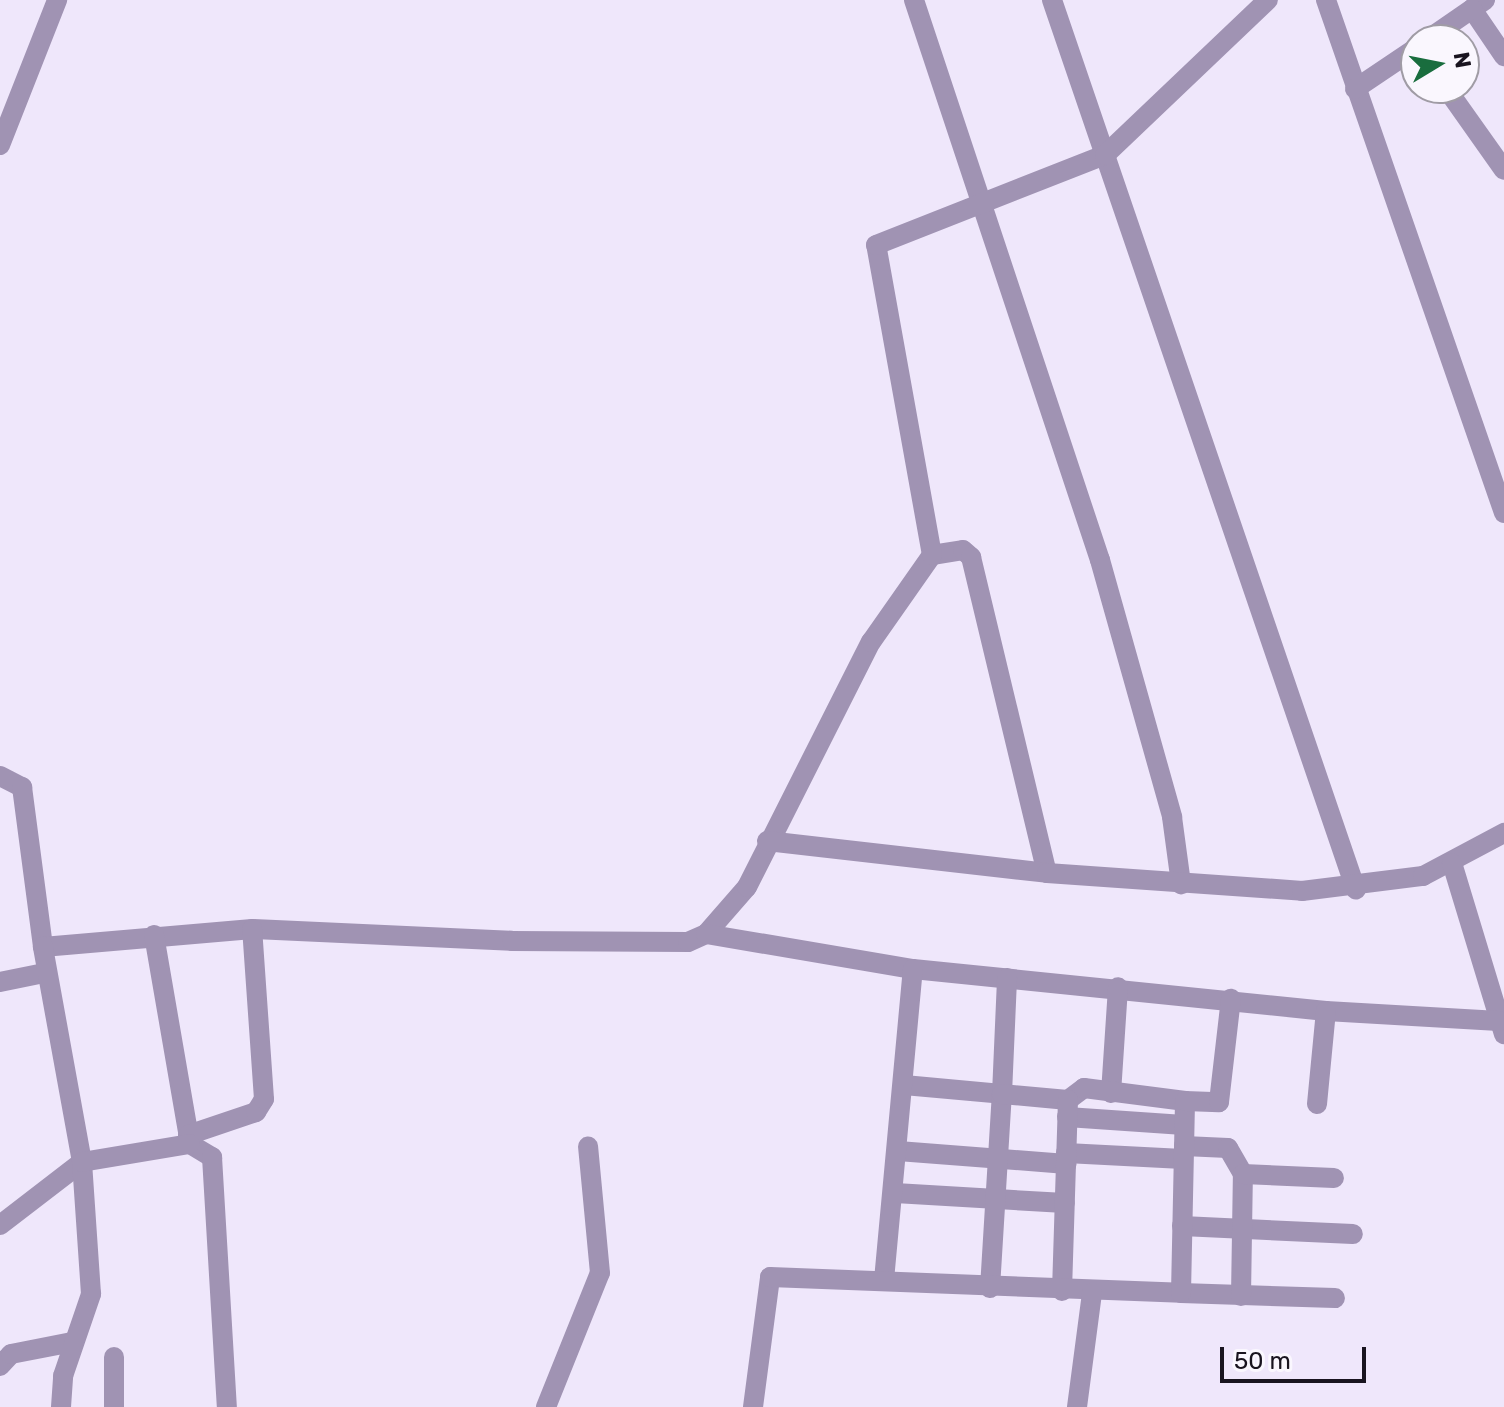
<!DOCTYPE html>
<html>
<head>
<meta charset="utf-8">
<style>
  body { margin:0 }
  #map { position:relative; width:1504px; height:1407px; overflow:hidden; background:#efe7fb; font-family:Rubik,sans-serif }
  div>[style] { position:absolute }
  .street>* { height:20px; margin:-10px; padding:0 10px; transform-origin:10px; border-radius:10px; background:#a093b3 }
  span { translate:-50% -50%; white-space:nowrap; text-align:center; line-height:1.15; -webkit-text-stroke:8px #faf7fe; paint-order:stroke }
  .north { position:absolute; left:1400px; top:24px; width:80px; height:80px; box-sizing:border-box; background:#faf7fe; border:2px solid #a09ca5; border-radius:50%; rotate:80deg; font-size:22px; font-weight:700; line-height:32px; text-align:center; color:#19141f }
  .north::after { content:''; display:block; margin:auto; width:28px; height:36px; background:#196d3e; clip-path:polygon(50% 0,100% 100%,50% 72%,0 100%) }
  .scale { position:absolute; left:1220px; top:1347px; width:146px; height:36px; box-sizing:border-box; border:4px solid #19141f; border-top:0; padding-left:10px; font-size:24px; line-height:28px; white-space:nowrap; color:#19141f; -webkit-text-stroke:6px #faf7fe; paint-order:stroke }
</style>
</head>
<body>
<div id="map">
  <div class="street">
    <i style="left:914px;top:0;width:590px;rotate:71.63deg"></i>
    <i style="left:1100px;top:560px;width:267px;rotate:74.3deg"></i>
    <i style="left:1172px;top:817px;width:68px;rotate:82.3deg"></i>
    <i style="left:1052px;top:0;width:940px;rotate:71.14deg"></i>
    <i style="left:1326px;top:0;width:543px;rotate:70.86deg"></i>
    <i style="left:1485px;top:0;width:16px;rotate:145deg"></i>
    <i style="left:1472px;top:9px;width:57px;rotate:55.8deg"></i>
    <i style="left:1427px;top:40px;width:55px;rotate:-34.6deg"></i>
    <i style="left:1446px;top:88px;width:100px;rotate:54.7deg"></i>
    <i style="left:1355px;top:89px;width:73px;rotate:-33.9deg"></i>
    <i style="left:0;top:145px;width:156px;rotate:-68.5deg"></i>
    <i style="left:932px;top:555px;width:31px;rotate:-9deg"></i>
    <i style="left:963px;top:550px;width:11px;rotate:41deg"></i>
    <i style="left:971px;top:557px;width:325px;rotate:76.5deg"></i>
    <i style="left:0;top:776px;width:25px;rotate:27deg"></i>
    <i style="left:22px;top:787px;width:161px;rotate:82.5deg"></i>
    <i style="left:43px;top:947px;width:210px;rotate:-4.9deg"></i>
    <i style="left:252px;top:929px;width:260px;rotate:2.6deg"></i>
    <i style="left:512px;top:941px;width:176px;rotate:0.3deg"></i>
    <i style="left:688px;top:942px;width:20px;rotate:-24deg"></i>
    <i style="left:706px;top:934px;width:62px;rotate:-48.9deg"></i>
    <i style="left:747px;top:887px;width:275px;rotate:-63.2deg"></i>
    <i style="left:871px;top:642px;width:106px;rotate:-55deg"></i>
    <i style="left:932px;top:555px;width:315px;rotate:-100.2deg"></i>
    <i style="left:876px;top:245px;width:246px;rotate:-21.5deg"></i>
    <i style="left:1105px;top:155px;width:225px;rotate:-43.6deg"></i>
    <i style="left:767px;top:841px;width:282px;rotate:6.5deg"></i>
    <i style="left:1047px;top:873px;width:256px;rotate:4deg"></i>
    <i style="left:1302px;top:891px;width:122px;rotate:-7.1deg"></i>
    <i style="left:1423px;top:876px;width:92px;rotate:-28deg"></i>
    <i style="left:1452px;top:863px;width:179px;rotate:73.1deg"></i>
    <i style="left:706px;top:934px;width:210px;rotate:9.6deg"></i>
    <i style="left:913px;top:969px;width:415px;rotate:5.8deg"></i>
    <i style="left:1326px;top:1011px;width:173px;rotate:3.3deg"></i>
    <i style="left:154px;top:935px;width:212px;rotate:80.2deg"></i>
    <i style="left:190px;top:1144px;width:26px;rotate:31deg"></i>
    <i style="left:212px;top:1157px;width:250px;rotate:86.6deg"></i>
    <i style="left:0;top:982px;width:45px;rotate:-11.6deg"></i>
    <i style="left:904px;top:1085px;width:98px;rotate:5.2deg"></i>
    <i style="left:1002px;top:1094px;width:116px;rotate:-87.5deg"></i>
    <i style="left:1111px;top:1093px;width:106px;rotate:-86.2deg"></i>
    <i style="left:1068px;top:1100px;width:20px;rotate:-37deg"></i>
    <i style="left:1084px;top:1088px;width:102px;rotate:7.3deg"></i>
    <i style="left:1317px;top:1104px;width:93px;rotate:-84.5deg"></i>
    <i style="left:1067px;top:1117px;width:117px;rotate:3.9deg"></i>
    <i style="left:188px;top:1135px;width:72px;rotate:-18.7deg"></i>
    <i style="left:256px;top:1112px;width:15px;rotate:-58deg"></i>
    <i style="left:264px;top:1099px;width:170px;rotate:-94deg"></i>
    <i style="left:1184px;top:1146px;width:44px;rotate:2.6deg"></i>
    <i style="left:1228px;top:1148px;width:30px;rotate:60deg"></i>
    <i style="left:898px;top:1151px;width:169px;rotate:4.4deg"></i>
    <i style="left:1066px;top:1153px;width:117px;rotate:2.9deg"></i>
    <i style="left:895px;top:1193px;width:170px;rotate:3.4deg"></i>
    <i style="left:0;top:1225px;width:103px;rotate:-37.5deg"></i>
    <i style="left:82px;top:1162px;width:219px;rotate:-100.3deg"></i>
    <i style="left:1182px;top:1226px;width:171px;rotate:2.7deg"></i>
    <i style="left:884px;top:1280px;width:312px;rotate:-84.7deg"></i>
    <i style="left:990px;top:1288px;width:194px;rotate:-86.5deg"></i>
    <i style="left:1002px;top:1094px;width:66px;rotate:5.2deg"></i>
    <i style="left:1068px;top:1100px;width:191px;rotate:91.8deg"></i>
    <i style="left:1181px;top:1293px;width:154px;rotate:1.9deg"></i>
    <i style="left:1241px;top:1296px;width:122px;rotate:-89.1deg"></i>
    <i style="left:1243px;top:1174px;width:91px;rotate:2.5deg"></i>
    <i style="left:114px;top:1357px;width:50px;rotate:90deg"></i>
    <i style="left:0;top:1366px;width:16px;rotate:-47deg"></i>
    <i style="left:11px;top:1354px;width:62px;rotate:-11.1deg"></i>
    <i style="left:61px;top:1407px;width:31px;rotate:-86deg"></i>
    <i style="left:63px;top:1376px;width:87px;rotate:-71.1deg"></i>
    <i style="left:91px;top:1294px;width:132px;rotate:-93.9deg"></i>
    <i style="left:82px;top:1162px;width:109px;rotate:-9.5deg"></i>
    <i style="left:546px;top:1407px;width:144px;rotate:-68.1deg"></i>
    <i style="left:600px;top:1273px;width:127px;rotate:-95.4deg"></i>
    <i style="left:753px;top:1407px;width:131px;rotate:-82.5deg"></i>
    <i style="left:770px;top:1277px;width:411px;rotate:2.2deg"></i>
    <i style="left:1181px;top:1293px;width:192px;rotate:-88.8deg"></i>
    <i style="left:1185px;top:1101px;width:34px;rotate:2deg"></i>
    <i style="left:1219px;top:1102px;width:104px;rotate:-83.4deg"></i>
    <i style="left:1077px;top:1407px;width:115px;rotate:-82.5deg"></i>
  </div>
  <div class="north">N</div>
  <div class="scale">50 m</div>
</div>
</body>
</html>
